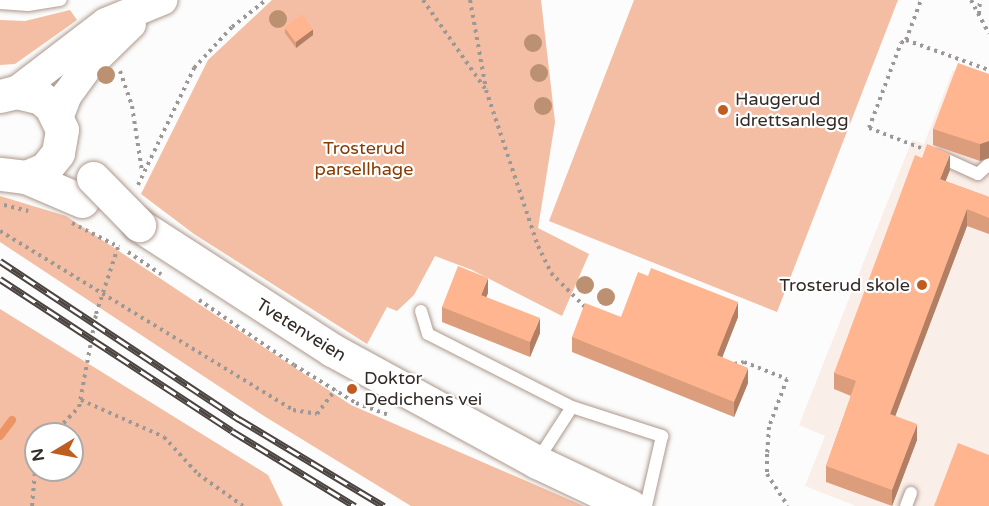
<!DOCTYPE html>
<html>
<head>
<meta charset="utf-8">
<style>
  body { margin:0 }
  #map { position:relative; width:989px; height:506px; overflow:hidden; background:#fbfcfb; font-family:"Varela Round",sans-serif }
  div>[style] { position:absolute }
  .built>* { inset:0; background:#faeee8 }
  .green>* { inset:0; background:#f3bea3 }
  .stream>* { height:8px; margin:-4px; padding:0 4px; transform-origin:4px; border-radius:4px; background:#ed9465 }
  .path>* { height:4px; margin-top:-2px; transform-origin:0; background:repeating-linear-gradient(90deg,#9c9896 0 3px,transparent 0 7.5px) }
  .roads { filter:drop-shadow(0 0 2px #ad988d) drop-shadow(0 0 2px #ad988d) }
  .service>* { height:12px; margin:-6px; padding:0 6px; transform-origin:6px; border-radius:6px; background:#fff }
  .tertiary>* { height:30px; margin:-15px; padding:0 15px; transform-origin:15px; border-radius:15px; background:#fff }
  .secondary>* { height:33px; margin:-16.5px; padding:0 16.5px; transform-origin:16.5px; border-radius:16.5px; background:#fff }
  .rail>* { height:7px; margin-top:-3.5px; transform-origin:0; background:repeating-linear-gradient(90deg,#fff 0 14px,#4b4440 0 28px); box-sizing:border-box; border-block:2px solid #4b4440 }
  .path-bridge>* { height:4px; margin-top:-2px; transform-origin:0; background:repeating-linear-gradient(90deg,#9c9896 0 3px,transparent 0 7.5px) }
  .bridges { filter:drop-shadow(0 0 2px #ad988d) drop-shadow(0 0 2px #ad988d) }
  .secondary-bridge>* { height:33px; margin:-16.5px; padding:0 16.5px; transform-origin:16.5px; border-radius:16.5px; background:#fff }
  .trees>* { width:18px; height:18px; margin:-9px; border-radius:50%; background:#bc9171 }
  .wall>* { inset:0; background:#db9d7c }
  .shaded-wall>* { inset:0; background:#b27f65 }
  .building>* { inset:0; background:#ffb690; transform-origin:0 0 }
  .dots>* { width:16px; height:16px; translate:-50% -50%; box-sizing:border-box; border:3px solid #fff; border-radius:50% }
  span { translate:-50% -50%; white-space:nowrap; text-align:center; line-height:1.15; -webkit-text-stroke:4.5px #fff; paint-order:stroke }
  .poi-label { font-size:18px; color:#332b27 }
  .left { translate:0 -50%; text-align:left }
  .right { translate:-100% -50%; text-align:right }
  .park-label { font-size:18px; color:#883a00 }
  .street-label { font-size:18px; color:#332b27 }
  .north { position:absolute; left:24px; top:422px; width:60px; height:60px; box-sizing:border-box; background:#fff; border:2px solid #adaaa9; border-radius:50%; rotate:260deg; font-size:16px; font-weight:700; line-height:24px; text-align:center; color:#332b27 }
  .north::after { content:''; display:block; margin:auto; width:21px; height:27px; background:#bf5d20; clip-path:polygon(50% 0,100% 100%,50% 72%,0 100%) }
</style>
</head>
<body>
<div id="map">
  <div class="built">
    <i style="clip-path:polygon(953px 70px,989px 84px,989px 506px,856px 506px,805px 486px,825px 436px,799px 425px,912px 140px,924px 144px)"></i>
  </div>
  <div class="green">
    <i style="clip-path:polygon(272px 0,541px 0,555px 122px,538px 228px,589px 254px,562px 316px,472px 270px,435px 256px,414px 295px,397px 311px,387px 307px,367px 344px,194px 234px,141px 194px,208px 60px)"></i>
    <i style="clip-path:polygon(634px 0,898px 0,777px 312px,549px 221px)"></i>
    <i style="clip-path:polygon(70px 10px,77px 20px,15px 64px,0 65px,0 20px,25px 21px)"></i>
    <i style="clip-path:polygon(0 196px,66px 216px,351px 405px,584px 506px,411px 506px,264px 416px,0 242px)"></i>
    <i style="clip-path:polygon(evenodd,0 309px,268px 475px,283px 506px,0 506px,0 309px,36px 434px,72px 434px,72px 470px,36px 470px,36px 434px)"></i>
  </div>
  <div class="stream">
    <i style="left:0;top:436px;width:20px;rotate:-53deg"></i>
  </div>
  <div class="path">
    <i style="left:423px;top:0;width:110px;rotate:55deg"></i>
    <i style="left:486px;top:90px;width:164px;rotate:71.6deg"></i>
    <i style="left:538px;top:246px;width:30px;rotate:64deg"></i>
    <i style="left:551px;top:273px;width:51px;rotate:45deg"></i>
    <i style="left:470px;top:0;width:90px;rotate:79.8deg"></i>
    <i style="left:971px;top:0;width:38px;rotate:62deg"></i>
    <i style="left:979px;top:14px;width:14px;rotate:-86deg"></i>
    <i style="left:906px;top:40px;width:43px;rotate:-69.4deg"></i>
    <i style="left:120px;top:71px;width:37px;rotate:71deg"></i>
    <i style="left:132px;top:106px;width:66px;rotate:81.3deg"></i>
    <i style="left:921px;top:148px;width:56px;rotate:-159deg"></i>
    <i style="left:869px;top:128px;width:91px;rotate:-69.4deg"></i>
    <i style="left:901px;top:43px;width:6px;rotate:-31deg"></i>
    <i style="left:906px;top:40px;width:88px;rotate:19.9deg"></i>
    <i style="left:138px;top:185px;width:130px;rotate:-64.4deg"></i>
    <i style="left:194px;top:68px;width:56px;rotate:-47.2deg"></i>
    <i style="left:232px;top:27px;width:43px;rotate:-38.5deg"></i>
    <i style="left:4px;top:205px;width:25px;rotate:14deg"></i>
    <i style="left:0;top:231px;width:343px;rotate:31.4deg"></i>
    <i style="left:293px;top:410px;width:24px;rotate:9deg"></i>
    <i style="left:317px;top:414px;width:31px;rotate:-53deg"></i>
    <i style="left:199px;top:300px;width:115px;rotate:34.4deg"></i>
    <i style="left:294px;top:365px;width:73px;rotate:31.5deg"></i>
    <i style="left:356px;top:403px;width:33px;rotate:20deg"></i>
    <i style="left:734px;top:364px;width:10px;rotate:-11deg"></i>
    <i style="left:744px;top:362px;width:46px;rotate:21.6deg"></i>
    <i style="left:787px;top:379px;width:51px;rotate:110.6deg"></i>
    <i style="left:769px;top:427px;width:27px;rotate:94deg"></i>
    <i style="left:767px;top:454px;width:20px;rotate:90deg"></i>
    <i style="left:767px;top:474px;width:38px;rotate:57deg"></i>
    <i style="left:81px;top:400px;width:91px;rotate:24deg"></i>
    <i style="left:164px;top:437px;width:50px;rotate:47.4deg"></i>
    <i style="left:198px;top:474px;width:55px;rotate:35.4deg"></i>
    <i style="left:53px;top:434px;width:37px;rotate:-46deg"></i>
    <i style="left:79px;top:407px;width:95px;rotate:-79.6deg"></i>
    <i style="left:96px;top:314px;width:74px;rotate:-71.8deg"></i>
    <i style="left:32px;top:506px;width:46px;rotate:-85deg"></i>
  </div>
  <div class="roads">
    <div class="service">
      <i style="left:0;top:3px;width:28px;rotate:4deg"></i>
      <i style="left:28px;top:5px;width:33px;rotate:-9deg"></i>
      <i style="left:936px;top:155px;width:46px;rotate:24.3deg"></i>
      <i style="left:978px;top:174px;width:15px;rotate:-42deg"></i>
      <i style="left:421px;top:311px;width:24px;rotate:73deg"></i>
      <i style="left:428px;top:334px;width:161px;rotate:26.9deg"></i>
      <i style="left:572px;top:407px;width:95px;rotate:17.9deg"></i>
      <i style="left:662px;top:436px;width:72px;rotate:102.9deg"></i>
      <i style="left:537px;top:461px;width:64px;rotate:-57.1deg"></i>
      <i style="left:906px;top:506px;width:14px;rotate:-69deg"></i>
    </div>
    <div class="tertiary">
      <i style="left:16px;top:92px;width:113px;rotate:-37.5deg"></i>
      <i style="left:106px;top:23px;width:61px;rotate:-22.3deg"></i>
      <i style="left:58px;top:118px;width:25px;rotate:-69deg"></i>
      <i style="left:67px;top:95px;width:36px;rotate:-54deg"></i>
      <i style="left:88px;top:66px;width:60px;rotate:-44.3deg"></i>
    </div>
    <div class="secondary">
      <i style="left:0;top:96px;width:16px;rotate:-14deg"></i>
      <i style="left:16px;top:92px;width:26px;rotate:13deg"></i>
      <i style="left:41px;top:98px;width:13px;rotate:42deg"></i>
      <i style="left:51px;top:107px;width:25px;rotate:64deg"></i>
      <i style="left:62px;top:130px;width:23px;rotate:100deg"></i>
      <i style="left:58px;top:153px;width:21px;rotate:129deg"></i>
      <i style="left:45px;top:169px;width:21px;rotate:157deg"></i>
      <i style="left:26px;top:177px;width:26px;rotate:-173deg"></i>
      <i style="left:26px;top:177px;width:61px;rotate:23.2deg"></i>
      <i style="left:139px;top:225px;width:230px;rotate:32.9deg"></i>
      <i style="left:332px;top:350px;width:234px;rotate:28.6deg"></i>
      <i style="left:537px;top:462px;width:103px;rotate:25.3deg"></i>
    </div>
  </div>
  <div class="rail">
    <i style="left:0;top:261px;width:287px;rotate:33.5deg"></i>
    <i style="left:239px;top:419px;width:169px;rotate:31deg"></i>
    <i style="left:0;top:279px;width:277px;rotate:33.2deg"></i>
    <i style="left:232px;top:431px;width:144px;rotate:31.4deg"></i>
  </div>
  <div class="path-bridge">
    <i style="left:72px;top:223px;width:53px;rotate:27.1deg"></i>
    <i style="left:128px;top:252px;width:40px;rotate:34deg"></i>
  </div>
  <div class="bridges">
    <div class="secondary-bridge">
      <i style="left:93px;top:178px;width:66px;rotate:45.6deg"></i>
    </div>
  </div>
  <div class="trees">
    <i style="left:278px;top:19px"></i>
    <i style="left:533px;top:43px"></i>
    <i style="left:539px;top:73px"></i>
    <i style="left:106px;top:75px"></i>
    <i style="left:543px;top:106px"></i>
    <i style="left:585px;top:285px"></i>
    <i style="left:606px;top:297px"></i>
  </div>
  <div class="wall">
    <i style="clip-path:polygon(285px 28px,313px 35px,296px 48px,285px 33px)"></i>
    <i style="clip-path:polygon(989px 74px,989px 158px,980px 161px,933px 145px,933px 129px)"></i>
    <i style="clip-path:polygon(950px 170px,945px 181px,989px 197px,989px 234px,967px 226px,895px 416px,917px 440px,892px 506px,826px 482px,826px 466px,851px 396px,834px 389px,834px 373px)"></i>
    <i style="clip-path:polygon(648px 276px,738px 317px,722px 357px,748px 383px,734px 417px,572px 352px,572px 337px,621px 317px)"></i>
    <i style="clip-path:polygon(488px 293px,486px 297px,540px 333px,530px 357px,442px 322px,442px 307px)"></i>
  </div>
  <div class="shaded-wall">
    <i style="clip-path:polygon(313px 29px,313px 35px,296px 48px,296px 42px)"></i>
    <i style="clip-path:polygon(989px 141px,989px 158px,980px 161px,980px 144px)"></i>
    <i style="clip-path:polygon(950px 154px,950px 170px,940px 195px,940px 179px)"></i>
    <i style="clip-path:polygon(967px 209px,967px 226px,890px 430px,890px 414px)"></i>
    <i style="clip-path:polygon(488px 278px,488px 293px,481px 310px,481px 295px)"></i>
    <i style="clip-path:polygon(738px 302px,738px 317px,717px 371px,717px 355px)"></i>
    <i style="clip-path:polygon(540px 318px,540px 333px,530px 357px,530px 342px)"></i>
    <i style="clip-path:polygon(748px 368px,748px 383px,734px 417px,734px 402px)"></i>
    <i style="clip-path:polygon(917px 424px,917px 440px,892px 506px,892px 490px)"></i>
  </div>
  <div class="building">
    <i style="left:302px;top:14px;width:19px;height:22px;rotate:54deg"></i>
    <i style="clip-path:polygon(958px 63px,989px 74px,989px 141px,980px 144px,933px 129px)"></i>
    <i style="clip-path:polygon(927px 144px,950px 154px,940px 179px,989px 197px,989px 218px,967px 209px,890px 414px,917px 424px,892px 490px,826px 466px,856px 381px,834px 373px,915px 155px,922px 158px)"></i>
    <i style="clip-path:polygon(458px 266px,488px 278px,481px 295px,540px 318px,530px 342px,442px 307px)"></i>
    <i style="clip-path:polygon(651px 268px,738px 302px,717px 355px,748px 368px,734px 402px,572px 337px,585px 303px,621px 317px,638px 272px,648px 276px)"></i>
    <i style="clip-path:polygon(958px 443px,989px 455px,989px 506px,934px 506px)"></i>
  </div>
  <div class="dots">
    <i style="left:723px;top:110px;background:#bf5d20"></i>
    <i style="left:922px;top:285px;background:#bf5d20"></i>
    <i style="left:352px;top:389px;background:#bf5d20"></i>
  </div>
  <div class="poi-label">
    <span class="left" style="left:735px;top:110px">Haugerud<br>idrettsanlegg</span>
    <span class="right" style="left:910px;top:285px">Trosterud skole</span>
    <span class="left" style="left:364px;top:389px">Doktor<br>Dedichens vei</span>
  </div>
  <div class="park-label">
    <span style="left:364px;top:159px">Trosterud<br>parsellhage</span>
  </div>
  <div class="street-label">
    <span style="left:301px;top:330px;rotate:32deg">Tvetenveien</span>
  </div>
  <div class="north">N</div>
</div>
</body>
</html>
